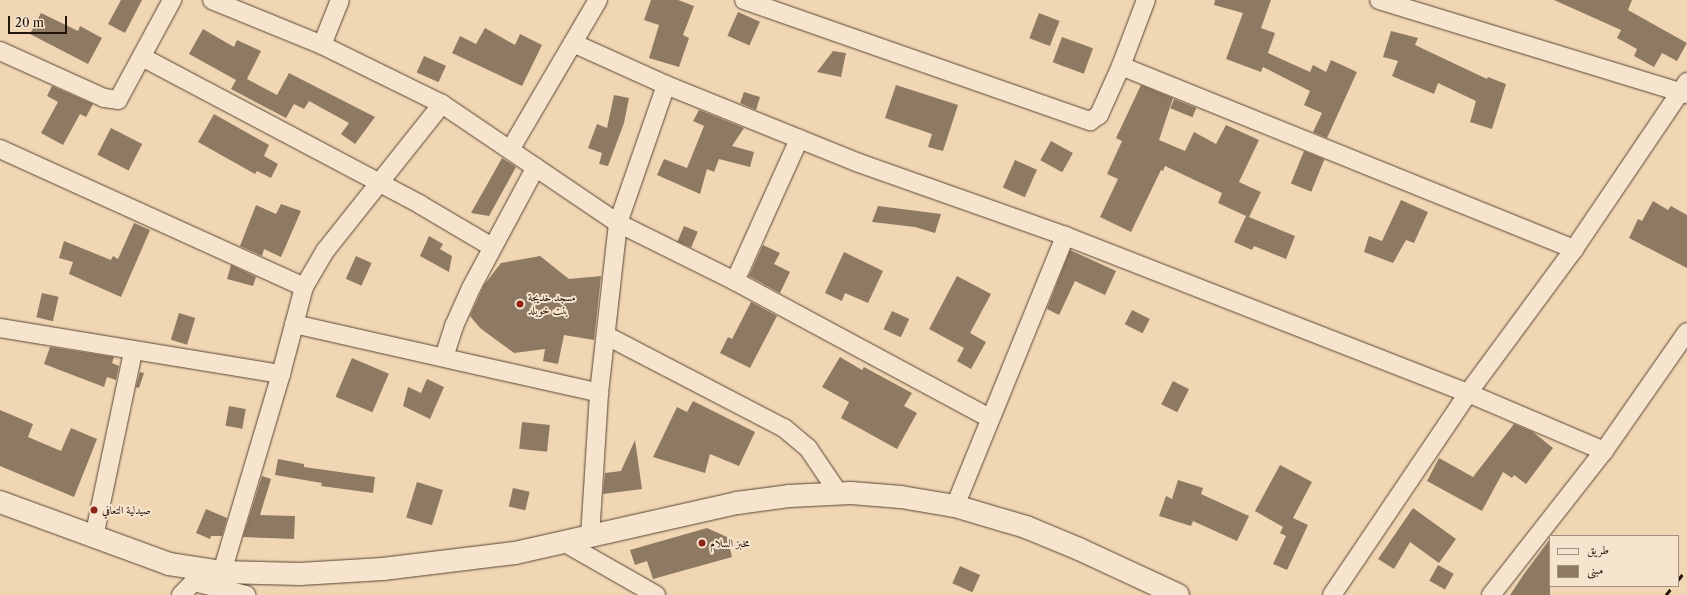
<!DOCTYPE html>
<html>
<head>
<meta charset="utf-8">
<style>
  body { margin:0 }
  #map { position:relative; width:1687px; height:595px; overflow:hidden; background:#f1d6b3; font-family:"Libre Caslon Text",Amiri,serif }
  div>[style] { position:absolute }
  .building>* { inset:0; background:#8e7962; transform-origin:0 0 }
  .roads { filter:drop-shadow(0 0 1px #564534) drop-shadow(0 0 1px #564534) }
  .street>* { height:18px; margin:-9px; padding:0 9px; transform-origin:9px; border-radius:9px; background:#f6e4ce }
  .secondary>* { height:22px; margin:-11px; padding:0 11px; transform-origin:11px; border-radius:11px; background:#f6e4ce }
  .rail>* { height:3px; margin-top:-1.5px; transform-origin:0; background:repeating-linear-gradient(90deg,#23150a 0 7px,transparent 0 14px) }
  .dots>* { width:11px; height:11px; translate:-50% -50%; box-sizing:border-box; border:2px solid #f6e4ce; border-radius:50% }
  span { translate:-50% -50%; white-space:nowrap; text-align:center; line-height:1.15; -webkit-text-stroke:4px #f6e4ce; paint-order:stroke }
  .poi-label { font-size:11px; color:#23150a }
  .left { translate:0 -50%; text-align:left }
  .legend { position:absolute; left:1549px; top:535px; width:130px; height:52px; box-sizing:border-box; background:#f6e4ce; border:1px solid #a29180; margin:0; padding:5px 7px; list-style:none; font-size:12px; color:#23150a }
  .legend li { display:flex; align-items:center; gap:8px; height:20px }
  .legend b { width:20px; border:1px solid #a29180 }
  .scale { position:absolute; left:8px; top:16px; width:59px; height:18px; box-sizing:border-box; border:2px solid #23150a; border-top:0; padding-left:5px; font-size:12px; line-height:14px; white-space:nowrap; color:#23150a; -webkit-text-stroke:3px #f6e4ce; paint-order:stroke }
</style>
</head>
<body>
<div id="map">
  <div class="building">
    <i style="clip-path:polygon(121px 0,142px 0,125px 33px,108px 24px)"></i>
    <i style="clip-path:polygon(651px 0,678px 0,694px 6px,683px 35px,689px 38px,679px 67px,649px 58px,659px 25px,644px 20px)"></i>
    <i style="clip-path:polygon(1215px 0,1271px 0,1261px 28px,1275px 33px,1268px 53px,1310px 72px,1313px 65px,1326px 72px,1331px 60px,1357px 72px,1327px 138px,1313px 132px,1322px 113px,1304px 105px,1310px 91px,1263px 67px,1261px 72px,1226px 59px,1243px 13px,1214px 5px)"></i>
    <i style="clip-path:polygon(1554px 0,1632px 0,1628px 10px,1687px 43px,1677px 61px,1662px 53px,1654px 67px,1634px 56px,1637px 49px,1617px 38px,1621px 30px)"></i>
    <i style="left:738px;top:12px;width:24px;height:26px;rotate:24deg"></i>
    <i style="clip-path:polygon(41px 13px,78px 31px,80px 26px,102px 38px,88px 64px,30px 34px)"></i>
    <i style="left:1039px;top:13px;width:22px;height:27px;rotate:21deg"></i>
    <i style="clip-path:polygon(485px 28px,515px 45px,520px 34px,542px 45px,522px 86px,452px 53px,460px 36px,476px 44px)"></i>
    <i style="clip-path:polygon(203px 29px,234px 47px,237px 40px,261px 51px,247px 79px,277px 95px,289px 73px,375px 117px,355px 144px,341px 134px,349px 123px,309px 101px,304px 109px,294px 104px,286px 118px,231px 89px,236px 80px,189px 54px)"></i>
    <i style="clip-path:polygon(1391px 31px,1418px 38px,1415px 45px,1487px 79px,1488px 77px,1506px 84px,1492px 129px,1470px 122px,1476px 101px,1438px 83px,1434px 94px,1392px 76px,1398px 61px,1383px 57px)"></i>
    <i style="left:1062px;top:37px;width:33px;height:27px;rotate:20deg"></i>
    <i style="clip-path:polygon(833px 51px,846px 53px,841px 77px,817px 72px)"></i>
    <i style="left:424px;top:56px;width:24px;height:18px;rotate:24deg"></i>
    <i style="clip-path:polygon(896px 85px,958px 105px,943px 151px,928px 147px,932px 134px,885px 118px)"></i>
    <i style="clip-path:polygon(1141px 85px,1173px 98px,1159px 140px,1185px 151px,1194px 132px,1216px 144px,1226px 125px,1259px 140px,1239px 182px,1261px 192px,1249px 217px,1295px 236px,1286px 259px,1254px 246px,1252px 250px,1234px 242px,1246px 216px,1218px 203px,1222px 193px,1165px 166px,1163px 171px,1161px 170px,1131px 232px,1100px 217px,1118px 179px,1107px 174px,1122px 141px,1116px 138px)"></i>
    <i style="clip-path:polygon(52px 86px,93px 104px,86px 117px,80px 114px,63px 145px,41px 133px,58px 102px,47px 96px)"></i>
    <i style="clip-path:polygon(744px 92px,760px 97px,756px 110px,740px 103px)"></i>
    <i style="clip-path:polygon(614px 95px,629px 98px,624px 123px,608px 166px,599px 164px,602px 153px,588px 148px,597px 124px,607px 128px)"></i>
    <i style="left:1174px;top:99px;width:24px;height:10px;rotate:22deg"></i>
    <i style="clip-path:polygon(699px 110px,744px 128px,732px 146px,754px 152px,750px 167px,719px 159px,714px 172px,707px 169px,700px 194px,657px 175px,664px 159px,687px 168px,704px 126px,693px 121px)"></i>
    <i style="clip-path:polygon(214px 114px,269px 145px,264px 156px,278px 164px,271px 178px,257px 171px,255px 174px,198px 142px)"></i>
    <i style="left:111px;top:128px;width:35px;height:30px;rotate:27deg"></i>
    <i style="left:1051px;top:141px;width:25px;height:22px;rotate:29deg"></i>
    <i style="left:1304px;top:151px;width:22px;height:35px;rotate:22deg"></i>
    <i style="clip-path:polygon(502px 158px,516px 167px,489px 216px,471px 213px)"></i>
    <i style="left:1015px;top:160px;width:24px;height:30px;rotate:24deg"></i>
    <i style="clip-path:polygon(1401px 200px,1428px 212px,1414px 243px,1406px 240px,1393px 263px,1364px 252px,1369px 236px,1382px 241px)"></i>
    <i style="clip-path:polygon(1653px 201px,1668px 210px,1671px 206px,1687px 215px,1687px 268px,1629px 238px,1638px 219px,1642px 221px)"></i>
    <i style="clip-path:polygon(281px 204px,301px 211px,281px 257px,264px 249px,262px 256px,240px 246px,256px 205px,276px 214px)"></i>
    <i style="clip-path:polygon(878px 206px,941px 214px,935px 233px,915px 227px,872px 222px)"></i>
    <i style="clip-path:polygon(134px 223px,150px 230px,121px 297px,69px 274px,73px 262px,59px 258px,64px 241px,111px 260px,113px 256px,118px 259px)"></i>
    <i style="left:684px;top:226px;width:15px;height:17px;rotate:23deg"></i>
    <i style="clip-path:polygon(429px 236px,443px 244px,440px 249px,452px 256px,449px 272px,420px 256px)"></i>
    <i style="clip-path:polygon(763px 245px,780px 253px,774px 264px,790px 272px,780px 293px,749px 276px)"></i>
    <i style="clip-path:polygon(1070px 250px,1116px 271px,1105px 295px,1075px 281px,1059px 315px,1047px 309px)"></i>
    <i style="clip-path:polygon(844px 252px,883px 271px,868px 303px,845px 293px,842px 301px,825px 293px)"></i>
    <i style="left:356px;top:256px;width:17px;height:25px;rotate:24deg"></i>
    <i style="clip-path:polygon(540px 256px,569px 279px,601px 276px,594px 340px,564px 335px,558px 364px,543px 361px,545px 349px,514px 353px,480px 328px,470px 316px,484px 285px,501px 263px)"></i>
    <i style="clip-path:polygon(231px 265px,256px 277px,253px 286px,227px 279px)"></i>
    <i style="clip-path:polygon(957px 276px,991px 294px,970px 333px,986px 342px,971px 369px,957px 361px,964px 348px,929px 329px)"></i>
    <i style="left:42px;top:293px;width:17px;height:25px;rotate:13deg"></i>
    <i style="clip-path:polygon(751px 302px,777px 316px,750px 368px,720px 353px,728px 337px,732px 339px)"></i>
    <i style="left:1132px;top:310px;width:20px;height:16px;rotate:27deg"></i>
    <i style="left:892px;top:311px;width:19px;height:20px;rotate:25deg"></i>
    <i style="left:179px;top:313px;width:17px;height:28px;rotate:17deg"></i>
    <i style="clip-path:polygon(50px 347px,114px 357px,112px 363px,119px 366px,116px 380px,107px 377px,104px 387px,44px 364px)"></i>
    <i style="clip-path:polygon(840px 357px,862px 370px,864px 367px,912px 393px,904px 406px,917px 413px,897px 449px,841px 418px,849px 402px,822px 387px)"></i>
    <i style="left:352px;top:358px;width:40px;height:42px;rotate:23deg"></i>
    <i style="clip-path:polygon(140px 372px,144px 373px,139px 388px,136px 387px)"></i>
    <i style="clip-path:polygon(427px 379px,444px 387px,430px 419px,403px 406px,408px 387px,421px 393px)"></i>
    <i style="left:1173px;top:381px;width:18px;height:26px;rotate:27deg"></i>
    <i style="clip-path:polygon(693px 401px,755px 432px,739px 466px,710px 454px,705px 473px,653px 457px,677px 407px,687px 412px)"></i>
    <i style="left:229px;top:406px;width:17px;height:20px;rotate:10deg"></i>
    <i style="clip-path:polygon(0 410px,33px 424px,28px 437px,61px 451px,71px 428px,97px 439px,74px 497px,0 466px)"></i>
    <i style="left:522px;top:422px;width:28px;height:27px;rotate:6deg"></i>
    <i style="clip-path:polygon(1514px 424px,1533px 432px,1553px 448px,1526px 484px,1514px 475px,1512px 478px,1503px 472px,1482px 511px,1427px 481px,1439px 458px,1473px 477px)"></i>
    <i style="clip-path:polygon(635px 440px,642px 489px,603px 494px,605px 473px,621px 471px)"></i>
    <i style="clip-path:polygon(278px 459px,304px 464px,304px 467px,375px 477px,373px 493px,321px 486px,322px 483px,275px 475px)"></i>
    <i style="clip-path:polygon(1280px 465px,1312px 482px,1293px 518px,1308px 525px,1287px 570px,1273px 564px,1286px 536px,1280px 533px,1283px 527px,1255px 511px)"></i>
    <i style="clip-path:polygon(262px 476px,271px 479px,260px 515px,295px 516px,294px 539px,243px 537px)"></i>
    <i style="clip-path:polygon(1178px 480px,1203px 488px,1201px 494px,1249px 516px,1237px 541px,1193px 521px,1191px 526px,1159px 516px,1166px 496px,1172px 499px)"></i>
    <i style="left:417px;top:482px;width:27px;height:37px;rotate:17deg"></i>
    <i style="left:513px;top:488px;width:17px;height:19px;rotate:13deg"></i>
    <i style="clip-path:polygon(1413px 508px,1456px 539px,1439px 563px,1410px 542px,1394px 569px,1378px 559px)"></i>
    <i style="clip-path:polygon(206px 509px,227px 518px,222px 536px,211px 536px,210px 539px,196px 533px)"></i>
    <i style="clip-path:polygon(707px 528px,727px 537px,732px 557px,653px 579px,647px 561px,635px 565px,630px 550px)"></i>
    <i style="clip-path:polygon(1550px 539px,1550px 595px,1510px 595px,1524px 574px)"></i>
    <i style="left:1438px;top:565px;width:18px;height:18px;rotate:29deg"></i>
    <i style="left:960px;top:566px;width:22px;height:19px;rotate:24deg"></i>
  </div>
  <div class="roads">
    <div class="street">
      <i style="left:212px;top:0;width:119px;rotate:22.2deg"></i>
      <i style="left:322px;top:45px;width:134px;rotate:26.2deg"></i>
      <i style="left:442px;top:104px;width:212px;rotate:34.1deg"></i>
      <i style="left:618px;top:223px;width:131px;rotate:26.4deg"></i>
      <i style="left:735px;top:281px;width:289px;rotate:28.3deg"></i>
      <i style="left:744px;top:0;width:367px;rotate:19.3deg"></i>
      <i style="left:1090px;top:121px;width:11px;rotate:-34deg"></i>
      <i style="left:1099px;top:115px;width:54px;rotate:-65.8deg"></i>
      <i style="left:1121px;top:66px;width:71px;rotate:-69.3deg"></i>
      <i style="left:1379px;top:0;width:322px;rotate:17deg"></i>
      <i style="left:573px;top:43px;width:102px;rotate:24.3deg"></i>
      <i style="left:666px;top:85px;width:208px;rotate:22deg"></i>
      <i style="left:859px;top:163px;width:219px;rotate:19.5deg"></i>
      <i style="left:1065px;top:236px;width:433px;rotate:21.3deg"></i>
      <i style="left:1468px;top:393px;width:148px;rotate:23.1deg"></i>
      <i style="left:322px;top:45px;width:48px;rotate:-68.2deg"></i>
      <i style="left:0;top:51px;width:114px;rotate:24.3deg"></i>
      <i style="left:104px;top:98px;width:14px;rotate:8deg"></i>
      <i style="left:118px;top:100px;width:114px;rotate:-61.6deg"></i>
      <i style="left:142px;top:57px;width:316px;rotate:27.9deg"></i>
      <i style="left:421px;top:205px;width:82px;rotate:30.6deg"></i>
      <i style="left:1121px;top:66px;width:489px;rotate:22deg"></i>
      <i style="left:0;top:149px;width:334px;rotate:24.4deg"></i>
      <i style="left:510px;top:150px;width:174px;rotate:-59.6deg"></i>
      <i style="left:735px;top:281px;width:156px;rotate:-65.7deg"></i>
      <i style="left:294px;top:324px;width:313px;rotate:12.7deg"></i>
      <i style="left:0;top:328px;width:285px;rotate:9.3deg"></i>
      <i style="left:607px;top:336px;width:199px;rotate:27.5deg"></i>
      <i style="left:784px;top:428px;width:31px;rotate:40deg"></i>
      <i style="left:808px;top:448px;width:55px;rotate:56deg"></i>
      <i style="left:444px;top:357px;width:33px;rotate:-72deg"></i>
      <i style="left:454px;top:326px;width:42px;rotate:-65.9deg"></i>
      <i style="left:471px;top:288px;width:137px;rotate:-61.8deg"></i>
      <i style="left:955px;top:506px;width:292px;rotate:-67.8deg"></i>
      <i style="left:94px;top:537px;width:189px;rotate:-78.1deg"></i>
      <i style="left:590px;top:537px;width:144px;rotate:-86.4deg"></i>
      <i style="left:599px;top:393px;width:171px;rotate:-83.6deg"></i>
      <i style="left:618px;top:223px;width:146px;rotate:-70.8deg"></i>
      <i style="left:565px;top:543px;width:105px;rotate:29.7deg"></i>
      <i style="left:222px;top:572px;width:207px;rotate:-73.4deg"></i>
      <i style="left:281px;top:374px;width:90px;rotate:-75.2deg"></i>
      <i style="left:304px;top:287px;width:42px;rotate:-59.7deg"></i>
      <i style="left:325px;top:251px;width:188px;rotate:-51.5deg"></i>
      <i style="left:194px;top:582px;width:54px;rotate:14deg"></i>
      <i style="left:181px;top:595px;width:29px;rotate:-46deg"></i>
      <i style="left:1332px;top:595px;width:244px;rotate:-56deg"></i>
      <i style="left:1468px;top:393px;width:179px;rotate:-53.6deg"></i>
      <i style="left:1574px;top:249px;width:202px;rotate:-55.9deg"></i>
      <i style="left:1491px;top:595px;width:183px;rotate:-51.9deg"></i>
      <i style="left:1604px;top:451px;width:145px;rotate:-55.1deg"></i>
    </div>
    <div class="secondary">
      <i style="left:0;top:502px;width:180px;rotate:20.1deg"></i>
      <i style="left:169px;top:564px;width:54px;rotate:8.6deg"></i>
      <i style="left:222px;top:572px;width:78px;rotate:1.5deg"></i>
      <i style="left:300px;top:574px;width:83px;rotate:-3.4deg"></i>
      <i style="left:383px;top:569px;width:133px;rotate:-6.9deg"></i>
      <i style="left:515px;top:553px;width:228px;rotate:-12.7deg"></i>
      <i style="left:737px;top:503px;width:52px;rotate:-7.7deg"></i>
      <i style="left:789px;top:496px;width:62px;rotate:-2.8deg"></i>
      <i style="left:851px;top:493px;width:50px;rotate:4.6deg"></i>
      <i style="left:901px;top:497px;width:55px;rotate:9.5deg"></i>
      <i style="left:955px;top:506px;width:74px;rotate:16.5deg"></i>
      <i style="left:1026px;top:527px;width:57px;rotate:22.5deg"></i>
      <i style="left:1079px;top:549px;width:109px;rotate:24.9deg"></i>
    </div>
  </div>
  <div class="rail">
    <i style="left:1678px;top:580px;width:14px;rotate:-51deg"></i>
    <i style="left:1666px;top:595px;width:11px;rotate:-52deg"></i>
  </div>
  <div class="dots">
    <i style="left:520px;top:304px;background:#8f2418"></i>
    <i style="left:94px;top:510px;background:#8f2418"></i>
    <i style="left:702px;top:543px;background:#8f2418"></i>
  </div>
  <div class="poi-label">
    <span class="left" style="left:528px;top:304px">مسجد خديجة<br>بنت خويلد</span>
    <span class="left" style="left:102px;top:510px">صيدلية التعافي</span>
    <span class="left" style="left:710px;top:543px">مخبز السلام</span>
  </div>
  <ul class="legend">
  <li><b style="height:5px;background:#f6e4ce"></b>طريق</li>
  <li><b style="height:11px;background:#8e7962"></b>مبنى</li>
  </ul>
  <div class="scale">20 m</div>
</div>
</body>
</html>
